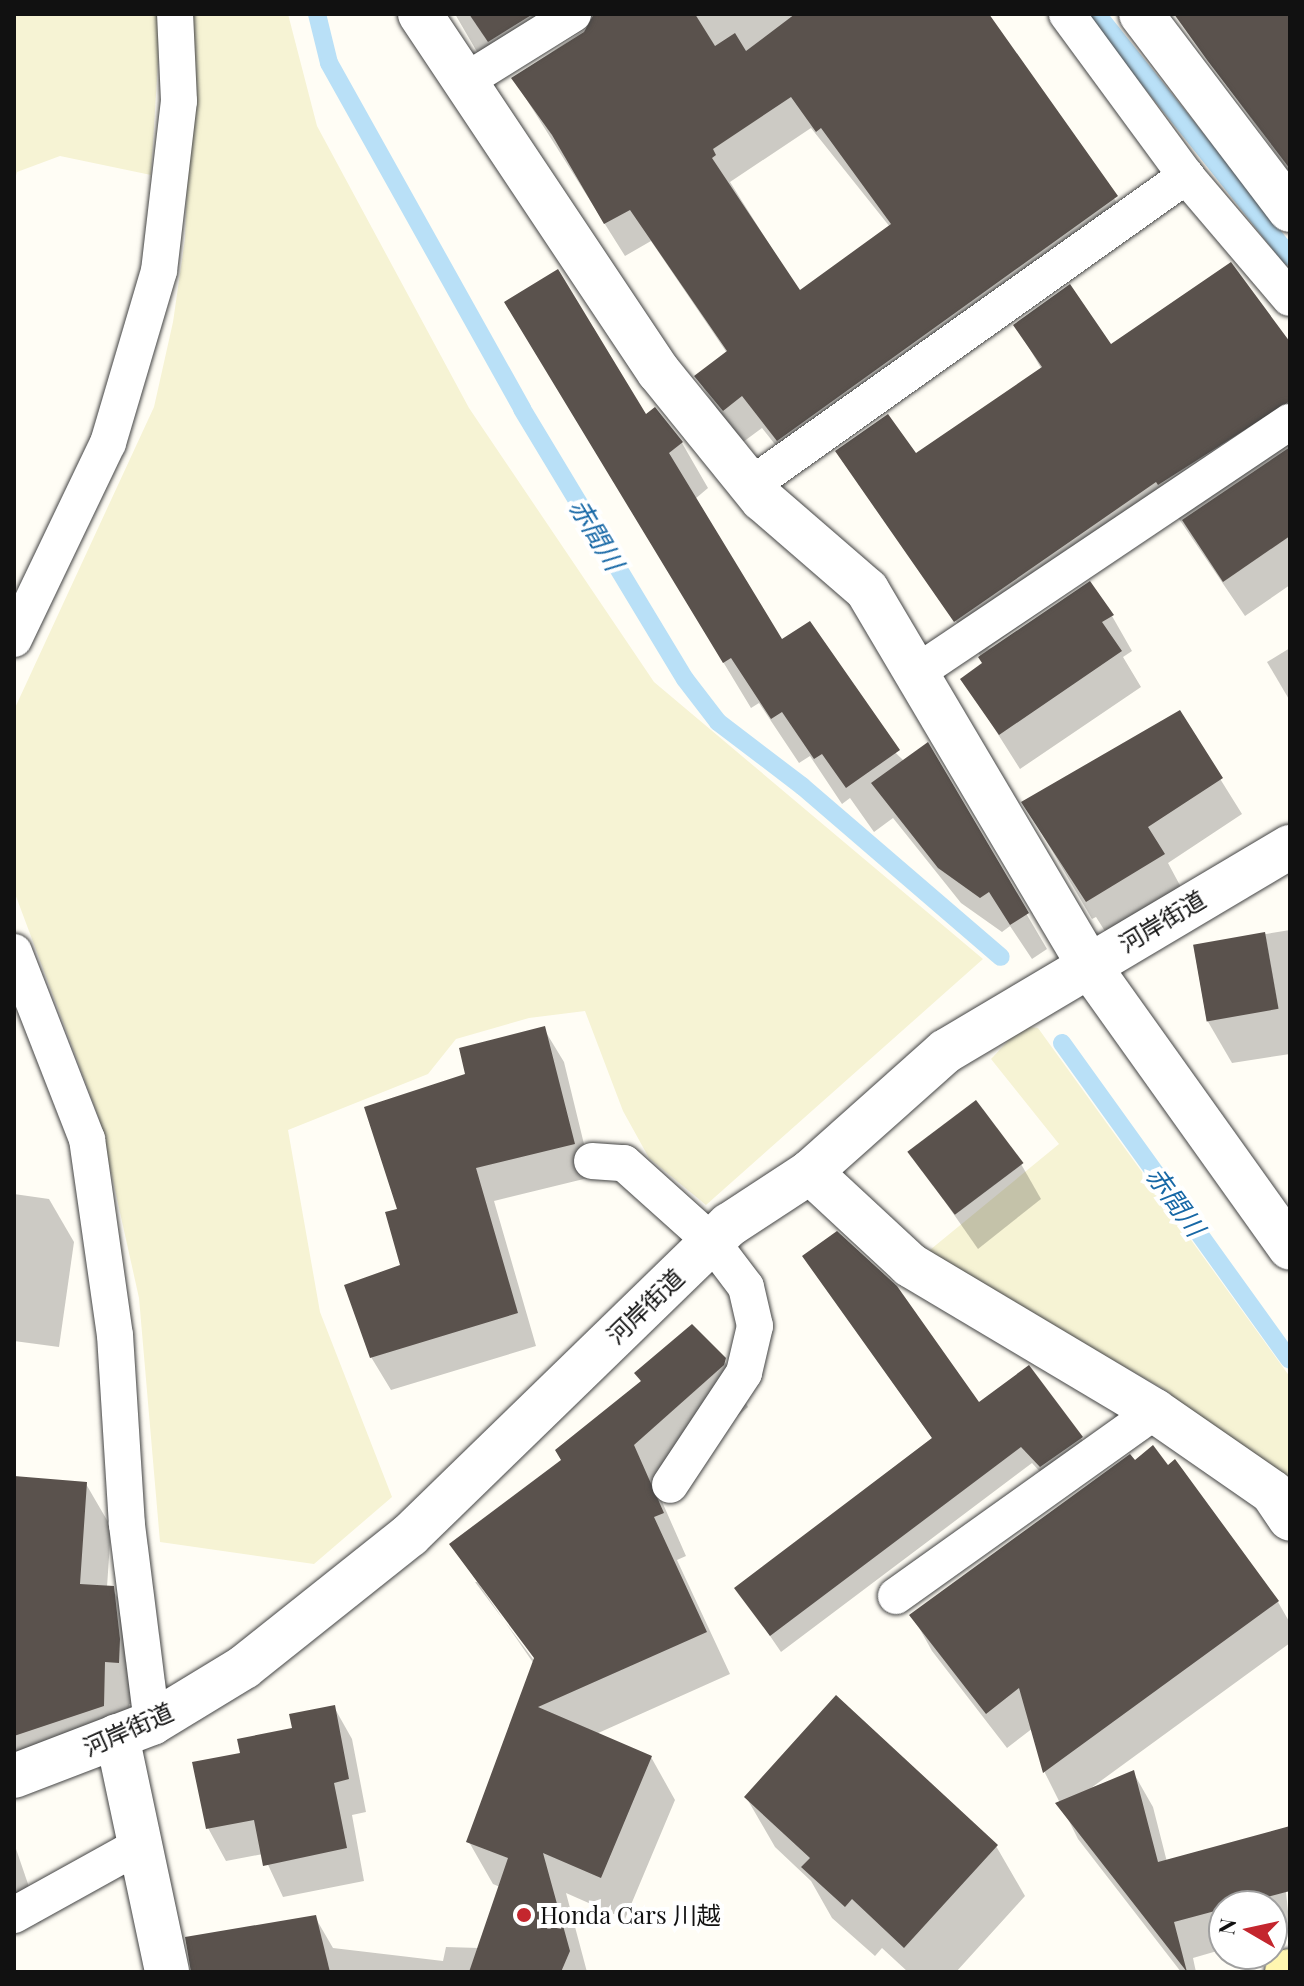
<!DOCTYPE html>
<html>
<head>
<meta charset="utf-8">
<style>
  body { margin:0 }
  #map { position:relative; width:1304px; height:1986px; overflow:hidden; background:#fffdf5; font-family:"Playfair Display","Noto Sans JP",serif }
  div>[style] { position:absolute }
  .farmland>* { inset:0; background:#f6f3d4 }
  .shadow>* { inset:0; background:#0003 }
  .stream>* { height:18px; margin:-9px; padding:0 9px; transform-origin:9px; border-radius:9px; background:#b9e0f7 }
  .building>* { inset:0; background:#5a524d; transform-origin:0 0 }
  .roads { filter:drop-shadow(0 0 2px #444) drop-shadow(0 0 2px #444) }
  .lane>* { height:36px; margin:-18px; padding:0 18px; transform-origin:18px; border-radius:18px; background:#fff }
  .street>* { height:44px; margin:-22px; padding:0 22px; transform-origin:22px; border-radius:22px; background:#fff }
  .secondary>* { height:44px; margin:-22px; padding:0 22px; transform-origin:22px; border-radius:22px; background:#fff6b0 }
  .dots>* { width:22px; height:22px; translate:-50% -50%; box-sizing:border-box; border:4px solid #fff; border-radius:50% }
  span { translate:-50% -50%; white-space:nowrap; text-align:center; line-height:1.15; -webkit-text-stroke:8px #fff; paint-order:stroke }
  .street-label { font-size:24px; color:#111 }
  .poi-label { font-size:24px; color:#111 }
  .left { translate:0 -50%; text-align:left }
  .water-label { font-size:26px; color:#1768a6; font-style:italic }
  .frame { position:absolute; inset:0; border:16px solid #111; pointer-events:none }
  .north { position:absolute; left:1208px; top:1890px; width:80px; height:80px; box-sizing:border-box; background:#fff; border:2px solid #a0a0a0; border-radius:50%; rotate:279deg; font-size:22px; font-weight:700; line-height:32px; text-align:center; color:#111 }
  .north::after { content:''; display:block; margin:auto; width:28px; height:36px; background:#c4262e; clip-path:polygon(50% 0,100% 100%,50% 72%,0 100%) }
</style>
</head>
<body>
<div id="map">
  <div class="farmland">
    <i style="clip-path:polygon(14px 14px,161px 14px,151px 175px,60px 156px,17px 172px,14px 182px)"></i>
    <i style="clip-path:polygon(193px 14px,288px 14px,317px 126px,469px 408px,654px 682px,983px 959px,706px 1205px,649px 1158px,623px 1111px,585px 1011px,529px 1018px,456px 1039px,428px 1074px,288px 1130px,320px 1312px,392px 1497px,314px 1564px,160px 1542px,139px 1298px,99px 1118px,14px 891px,14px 710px,154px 407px,173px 322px,185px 239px)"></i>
    <i style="clip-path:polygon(1022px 1026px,1038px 1028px,1290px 1377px,1290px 1495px,1164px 1389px,925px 1254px,1059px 1144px,991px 1059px)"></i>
  </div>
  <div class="shadow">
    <i style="clip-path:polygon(evenodd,455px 14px,987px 14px,1135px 229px,797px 472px,762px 428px,743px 442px,716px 409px,697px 377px,727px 353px,651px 241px,625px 256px,513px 78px,590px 26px,494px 81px,455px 14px,811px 128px,890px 227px,800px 293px,730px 182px,811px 128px)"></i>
    <i style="clip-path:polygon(1175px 14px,1280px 14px,1290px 28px,1290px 173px)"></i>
    <i style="clip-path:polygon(1016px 325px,1111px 346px,1290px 348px,1290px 585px,1245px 616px,1177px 516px,987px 649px,1112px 616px,1132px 651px,1123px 657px,1141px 687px,1020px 769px,963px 679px,985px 664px,979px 654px,838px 452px,915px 456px,1042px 370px)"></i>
    <i style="clip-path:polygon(533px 348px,682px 443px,708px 488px,695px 499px,782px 642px,904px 761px,927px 745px,1047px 949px,1032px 959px,1010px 926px,1002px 932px,961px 903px,893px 818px,874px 832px,850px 798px,842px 804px,810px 756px,799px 763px,759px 703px,751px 708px)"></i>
    <i style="clip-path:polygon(1290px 648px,1290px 701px,1267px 662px)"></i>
    <i style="clip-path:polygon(1179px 713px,1242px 814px,1168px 863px,1183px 891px,1108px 936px,1096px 917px,1092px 919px,1024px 803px)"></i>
    <i style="clip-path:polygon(1290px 930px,1290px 1054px,1232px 1063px,1207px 1020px,1195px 946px)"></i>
    <i style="clip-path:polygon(544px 1029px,564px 1062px,592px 1177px,494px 1201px,536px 1346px,391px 1390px,371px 1357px,402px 1266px,399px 1210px,467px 1075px)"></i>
    <i style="clip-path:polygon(911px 1153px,1021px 1164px,1041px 1199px,978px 1249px)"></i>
    <i style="clip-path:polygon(14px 1194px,49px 1199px,74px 1242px,59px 1347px,14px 1341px)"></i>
    <i style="clip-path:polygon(804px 1256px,978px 1405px,1081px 1438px,1092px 1455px,1051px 1484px,1032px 1463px,781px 1652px,737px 1588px,932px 1438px)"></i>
    <i style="clip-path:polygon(evenodd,724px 1360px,748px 1407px,656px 1488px,686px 1556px,677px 1560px,730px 1674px,596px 1734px,651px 1757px,675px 1800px,625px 1919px,566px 1893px,587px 1972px,213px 1972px,315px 1917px,333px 1948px,443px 1961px,446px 1947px,479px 1948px,500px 1887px,493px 1884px,469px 1842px,534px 1664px,452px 1545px,563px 1461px,642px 1383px,636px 1373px,724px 1360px,475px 1582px,480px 1582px,542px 1665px,539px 1667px,475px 1582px)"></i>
    <i style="clip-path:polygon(14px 1478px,86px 1484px,111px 1527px,107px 1587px,112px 1588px,137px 1631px,142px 1705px,129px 1704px,128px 1749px,14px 1788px)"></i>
    <i style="clip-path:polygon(1278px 1602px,1290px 1623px,1290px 1643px,1091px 1788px,1133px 1772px,1153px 1807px,1167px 1862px,1284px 1871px,1290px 1932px,1272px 1936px,1272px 1906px,1224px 1906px,1224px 1949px,1193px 1958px,1196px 1972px,1181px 1972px,1078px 1839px,1045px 1773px,1033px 1728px,1007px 1748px,932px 1651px,912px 1615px)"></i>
    <i style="clip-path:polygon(334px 1707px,352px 1739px,366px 1812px,352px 1815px,364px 1881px,283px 1897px,263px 1854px,226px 1861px,208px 1828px,273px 1750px)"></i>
    <i style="clip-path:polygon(746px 1797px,996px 1846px,1025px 1896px,956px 1972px,908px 1972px,882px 1948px,875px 1956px,832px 1918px,811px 1881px,775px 1847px)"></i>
    <i style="clip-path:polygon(14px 1843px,41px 1922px,14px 1930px)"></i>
  </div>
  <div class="stream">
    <i style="left:317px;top:14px;width:50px;rotate:76.2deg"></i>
    <i style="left:329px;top:63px;width:396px;rotate:60.8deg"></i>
    <i style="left:522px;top:409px;width:315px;rotate:58.9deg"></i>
    <i style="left:685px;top:679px;width:54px;rotate:52.5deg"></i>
    <i style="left:718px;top:722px;width:106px;rotate:37.3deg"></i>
    <i style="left:802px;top:786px;width:262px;rotate:40.7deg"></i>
    <i style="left:1097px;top:14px;width:310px;rotate:51.5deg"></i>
    <i style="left:1062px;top:1043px;width:390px;rotate:54.3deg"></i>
  </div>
  <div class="building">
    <i style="clip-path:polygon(469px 14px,533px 14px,488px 42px)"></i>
    <i style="clip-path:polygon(evenodd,594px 14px,695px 14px,715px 46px,735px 33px,746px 51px,795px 14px,989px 14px,1118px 196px,777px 441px,742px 396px,723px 411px,694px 376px,727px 351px,630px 210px,604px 224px,552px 135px,511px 78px,584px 32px,594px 14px,791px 97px,816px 132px,821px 128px,891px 224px,800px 290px,712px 158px,716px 155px,713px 149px,791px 97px)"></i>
    <i style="clip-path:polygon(1174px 14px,1290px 14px,1290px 169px,1207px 60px)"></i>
    <i style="clip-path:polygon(1231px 262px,1290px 342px,1290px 401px,1158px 485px,1156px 482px,954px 622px,835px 451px,888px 414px,916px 453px,1042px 367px,1013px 325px,1070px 284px,1111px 344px)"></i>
    <i style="clip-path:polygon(558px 269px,646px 414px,655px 407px,683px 442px,669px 453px,782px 639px,810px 621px,900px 750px,846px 788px,822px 754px,814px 759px,782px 712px,771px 719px,731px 658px,723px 663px,504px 302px)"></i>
    <i style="clip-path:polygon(1290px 447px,1290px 536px,1223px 582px,1182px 520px)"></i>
    <i style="clip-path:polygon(1090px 581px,1114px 615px,1102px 622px,1122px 651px,999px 735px,960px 679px,982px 663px,978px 657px)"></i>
    <i style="clip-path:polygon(1180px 710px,1223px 778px,1148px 827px,1165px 854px,1086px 902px,1021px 802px)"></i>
    <i style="clip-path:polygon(928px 742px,1029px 913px,1010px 925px,989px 892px,980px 898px,938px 868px,871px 783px)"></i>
    <i style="left:1265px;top:932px;width:78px;height:73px;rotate:80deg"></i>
    <i style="clip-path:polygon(545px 1026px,575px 1144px,476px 1168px,518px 1313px,370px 1358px,344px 1285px,400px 1265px,385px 1212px,397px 1209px,364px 1107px,465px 1074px,459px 1048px)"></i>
    <i style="left:976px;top:1100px;width:79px;height:86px;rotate:53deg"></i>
    <i style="clip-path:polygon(837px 1231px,897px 1286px,979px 1402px,1029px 1365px,1083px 1437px,1040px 1467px,1021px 1447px,770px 1636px,734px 1588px,932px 1438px,802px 1256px)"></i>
    <i style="clip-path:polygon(692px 1324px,726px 1358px,724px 1365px,634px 1445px,664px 1513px,654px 1517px,707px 1632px,538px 1707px,652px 1756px,601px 1878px,543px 1853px,570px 1951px,561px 1972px,469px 1972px,508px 1858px,466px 1842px,534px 1658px,449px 1544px,561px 1460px,555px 1450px,641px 1381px,634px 1373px)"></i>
    <i style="clip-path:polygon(1153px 1445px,1168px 1465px,1175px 1459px,1279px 1601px,1043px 1773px,1019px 1688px,986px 1714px,909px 1615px,1130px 1454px,1135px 1460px)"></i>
    <i style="clip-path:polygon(14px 1476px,87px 1482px,80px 1584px,114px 1586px,120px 1639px,119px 1663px,105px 1662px,104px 1706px,14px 1736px)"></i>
    <i style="clip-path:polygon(836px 1695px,998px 1845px,904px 1948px,852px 1899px,845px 1907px,801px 1867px,810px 1858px,744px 1797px)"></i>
    <i style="clip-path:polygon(335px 1705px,349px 1779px,334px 1783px,347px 1848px,263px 1866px,254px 1820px,206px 1829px,192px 1762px,240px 1753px,237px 1739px,292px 1728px,289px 1714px)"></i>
    <i style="clip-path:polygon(1134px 1770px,1158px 1862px,1290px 1826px,1290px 1891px,1174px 1922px,1187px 1972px,1055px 1803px)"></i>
    <i style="clip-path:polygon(316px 1915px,330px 1972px,191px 1972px,185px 1937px)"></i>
  </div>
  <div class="roads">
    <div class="lane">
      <i style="left:1067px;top:14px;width:201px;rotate:53.7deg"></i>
      <i style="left:1186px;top:176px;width:160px;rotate:49.6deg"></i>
      <i style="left:467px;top:80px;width:125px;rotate:-31.9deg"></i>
      <i style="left:751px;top:485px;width:534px;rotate:-35.39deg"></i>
      <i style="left:14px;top:639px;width:217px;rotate:-64.4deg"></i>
      <i style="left:108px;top:443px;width:179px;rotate:-73.5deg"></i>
      <i style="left:159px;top:271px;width:171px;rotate:-83.3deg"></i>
      <i style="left:179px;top:101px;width:87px;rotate:-92.6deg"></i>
      <i style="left:916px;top:673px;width:450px;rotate:-33.9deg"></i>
      <i style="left:14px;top:952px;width:201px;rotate:68.7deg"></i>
      <i style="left:87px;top:1139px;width:198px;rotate:81.9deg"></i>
      <i style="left:115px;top:1335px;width:190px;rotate:86.4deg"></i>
      <i style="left:127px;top:1525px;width:200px;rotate:82.8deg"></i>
      <i style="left:592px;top:1161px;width:32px;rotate:4deg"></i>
      <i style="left:624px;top:1163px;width:118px;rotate:41.9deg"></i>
      <i style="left:712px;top:1242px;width:56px;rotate:52.9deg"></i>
      <i style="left:746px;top:1287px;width:40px;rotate:77deg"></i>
      <i style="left:755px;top:1326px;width:48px;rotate:103.2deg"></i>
      <i style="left:744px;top:1373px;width:134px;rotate:123.5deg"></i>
      <i style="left:896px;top:1596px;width:318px;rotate:-35.5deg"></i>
      <i style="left:14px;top:1915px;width:146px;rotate:-29deg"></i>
    </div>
    <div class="street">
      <i style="left:420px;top:14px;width:430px;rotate:56.3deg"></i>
      <i style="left:659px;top:372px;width:164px;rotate:51deg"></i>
      <i style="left:762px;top:499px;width:139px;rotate:40.9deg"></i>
      <i style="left:867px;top:590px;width:437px;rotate:59.4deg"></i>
      <i style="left:1089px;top:966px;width:346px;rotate:54.5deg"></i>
      <i style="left:1141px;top:14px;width:246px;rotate:52.8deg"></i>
      <i style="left:810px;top:1172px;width:137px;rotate:42.9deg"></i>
      <i style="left:910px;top:1265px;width:285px;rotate:30.8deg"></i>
      <i style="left:1155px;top:1411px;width:142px;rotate:34.7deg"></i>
      <i style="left:1272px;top:1492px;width:32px;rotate:56deg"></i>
      <i style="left:117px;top:1736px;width:241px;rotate:78deg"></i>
      <i style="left:14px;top:1776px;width:148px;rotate:-21deg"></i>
      <i style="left:152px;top:1723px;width:108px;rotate:-31.3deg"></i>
      <i style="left:244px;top:1667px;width:212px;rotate:-38.5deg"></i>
      <i style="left:410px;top:1535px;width:445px;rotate:-44.2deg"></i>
      <i style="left:729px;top:1225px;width:97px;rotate:-33.2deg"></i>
      <i style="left:810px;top:1172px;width:182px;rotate:-41.7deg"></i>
      <i style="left:946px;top:1051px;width:400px;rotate:-30.7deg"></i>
    </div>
    <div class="secondary">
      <i style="left:1287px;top:1972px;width:3px;rotate:-18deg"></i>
    </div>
  </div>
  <div class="dots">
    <i style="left:524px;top:1915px;background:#c4262e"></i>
  </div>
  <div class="street-label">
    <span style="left:1162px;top:921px;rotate:-31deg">河岸街道</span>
    <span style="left:645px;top:1306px;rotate:-44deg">河岸街道</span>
    <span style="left:128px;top:1729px;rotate:-24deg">河岸街道</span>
  </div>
  <div class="poi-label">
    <span class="left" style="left:540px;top:1915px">Honda Cars 川越</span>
  </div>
  <div class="water-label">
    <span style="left:597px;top:534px;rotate:59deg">赤間川</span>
    <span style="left:1176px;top:1201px;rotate:54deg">赤間川</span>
  </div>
  <div class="frame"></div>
  <div class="north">N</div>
</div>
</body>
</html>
